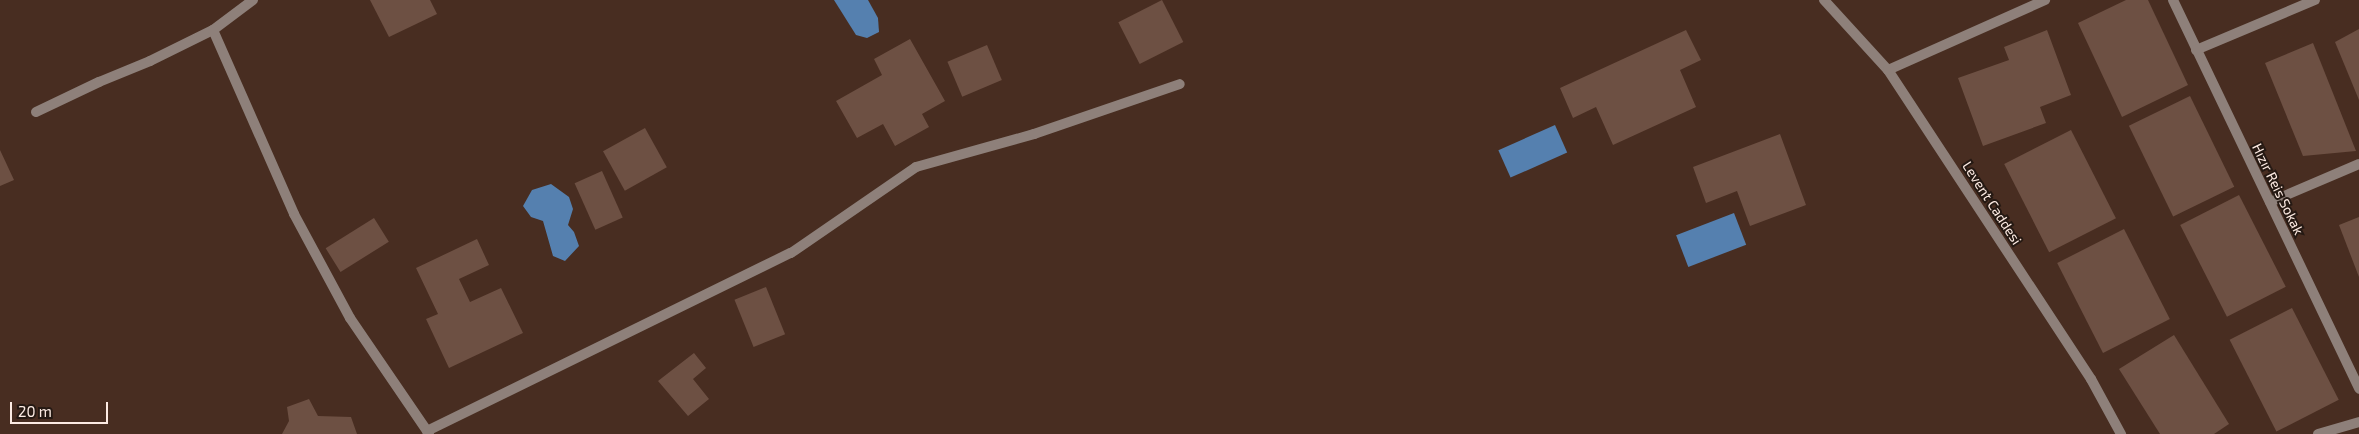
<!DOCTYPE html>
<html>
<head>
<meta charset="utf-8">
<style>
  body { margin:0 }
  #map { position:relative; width:2359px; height:434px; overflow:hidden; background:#482d21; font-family:"Exo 2",sans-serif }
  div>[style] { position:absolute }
  .water>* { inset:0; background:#5580af; transform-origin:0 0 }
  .building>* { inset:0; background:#6d5043; transform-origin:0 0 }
  .service>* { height:10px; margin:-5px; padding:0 5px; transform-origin:5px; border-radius:5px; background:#8e807a }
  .minor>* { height:10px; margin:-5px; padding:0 5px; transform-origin:5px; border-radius:5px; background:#8e807a }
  span { translate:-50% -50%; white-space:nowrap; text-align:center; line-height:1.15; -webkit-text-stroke:4px #251913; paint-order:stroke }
  .street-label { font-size:14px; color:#fdebe3 }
  .scale { position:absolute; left:10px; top:402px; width:98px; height:22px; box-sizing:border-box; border:2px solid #fdebe3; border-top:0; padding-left:6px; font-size:15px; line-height:18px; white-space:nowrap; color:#fdebe3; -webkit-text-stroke:4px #251913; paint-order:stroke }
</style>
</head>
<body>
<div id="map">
  <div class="water">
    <i style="clip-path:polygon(834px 0,868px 0,878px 18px,879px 32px,867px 38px,856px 35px)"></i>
    <i style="left:1555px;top:125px;width:30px;height:62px;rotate:66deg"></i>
    <i style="clip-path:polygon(551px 184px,569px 197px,573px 209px,568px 225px,574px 232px,579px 246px,565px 261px,553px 256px,543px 221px,531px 217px,523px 206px,532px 190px)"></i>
    <i style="left:1734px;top:213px;width:34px;height:62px;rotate:69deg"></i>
  </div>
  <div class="building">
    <i style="clip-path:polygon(370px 0,430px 0,437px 14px,389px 37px)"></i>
    <i style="left:1162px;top:0;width:47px;height:49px;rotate:63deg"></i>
    <i style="clip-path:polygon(2126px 0,2148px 0,2188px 85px,2122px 117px,2078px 23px)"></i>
    <i style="clip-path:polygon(2359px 29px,2359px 100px,2335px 42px)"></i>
    <i style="clip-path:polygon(1686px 30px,1701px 60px,1680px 70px,1696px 107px,1613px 145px,1596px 107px,1573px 118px,1560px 88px)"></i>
    <i style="clip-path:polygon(2047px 30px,2071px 95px,2040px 107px,2046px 123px,1983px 146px,1958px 78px,2009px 60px,2004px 47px)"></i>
    <i style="clip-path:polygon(910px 39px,945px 101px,922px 114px,929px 127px,895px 146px,883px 124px,857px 138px,836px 101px,882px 75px,874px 59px)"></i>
    <i style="clip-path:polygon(2313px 43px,2356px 151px,2303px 156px,2265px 63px)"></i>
    <i style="left:987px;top:45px;width:38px;height:43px;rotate:67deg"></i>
    <i style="left:2190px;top:96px;width:101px;height:68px;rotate:64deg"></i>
    <i style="left:645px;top:128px;width:45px;height:48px;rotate:61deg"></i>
    <i style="left:2071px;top:130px;width:99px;height:75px;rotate:63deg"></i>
    <i style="clip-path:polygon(1780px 134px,1806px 205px,1750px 226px,1737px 191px,1706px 203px,1693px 167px)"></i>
    <i style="clip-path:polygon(0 150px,14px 180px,0 186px)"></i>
    <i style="left:602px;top:171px;width:51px;height:30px;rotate:66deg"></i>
    <i style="left:2239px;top:195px;width:103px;height:66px;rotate:63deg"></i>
    <i style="clip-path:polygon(2359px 217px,2359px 277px,2339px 225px)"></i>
    <i style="left:374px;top:218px;width:28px;height:57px;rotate:58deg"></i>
    <i style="left:2124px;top:229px;width:101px;height:75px;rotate:63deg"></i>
    <i style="clip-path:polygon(477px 239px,489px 265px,459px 279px,470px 302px,501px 288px,523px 333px,449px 368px,426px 319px,438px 314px,416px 268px)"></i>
    <i style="left:766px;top:287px;width:51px;height:34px;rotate:68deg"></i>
    <i style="left:2292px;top:308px;width:103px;height:70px;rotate:63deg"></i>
    <i style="clip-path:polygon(2174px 335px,2229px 424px,2214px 434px,2160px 434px,2119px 369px)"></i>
    <i style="clip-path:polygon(694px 353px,706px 368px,693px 379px,709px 399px,688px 416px,658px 381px)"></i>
    <i style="clip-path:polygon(309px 399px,318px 416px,351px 417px,357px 434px,282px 434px,289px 421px,287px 407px)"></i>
  </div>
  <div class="service">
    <i style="left:36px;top:112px;width:70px;rotate:-25.5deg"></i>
    <i style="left:99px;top:82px;width:55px;rotate:-22.4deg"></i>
    <i style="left:150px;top:61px;width:70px;rotate:-26.2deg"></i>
    <i style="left:2270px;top:202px;width:97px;rotate:-23.1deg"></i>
  </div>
  <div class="minor">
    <i style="left:253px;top:0;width:50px;rotate:143.1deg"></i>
    <i style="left:213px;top:30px;width:201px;rotate:66.2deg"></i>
    <i style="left:294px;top:214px;width:118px;rotate:61.7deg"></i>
    <i style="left:350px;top:318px;width:140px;rotate:55.7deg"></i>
    <i style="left:1824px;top:0;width:95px;rotate:47.6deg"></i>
    <i style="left:1888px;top:70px;width:370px;rotate:56.7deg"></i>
    <i style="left:2091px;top:379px;width:63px;rotate:61.4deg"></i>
    <i style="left:2173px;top:0;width:431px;rotate:64.4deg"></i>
    <i style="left:2196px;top:50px;width:129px;rotate:-22.8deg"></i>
    <i style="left:1888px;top:70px;width:172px;rotate:-24deg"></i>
    <i style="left:427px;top:431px;width:405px;rotate:-26.1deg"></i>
    <i style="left:791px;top:253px;width:152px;rotate:-34.5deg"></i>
    <i style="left:916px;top:167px;width:123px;rotate:-15.6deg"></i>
    <i style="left:1034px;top:134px;width:154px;rotate:-18.9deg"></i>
    <i style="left:2318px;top:434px;width:43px;rotate:-16.3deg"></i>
  </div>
  <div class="street-label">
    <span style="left:2278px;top:189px;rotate:64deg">Hızır Reis Sokak</span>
    <span style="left:1992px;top:203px;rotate:57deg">Levent Caddesi</span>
  </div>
  <div class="scale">20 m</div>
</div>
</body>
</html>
